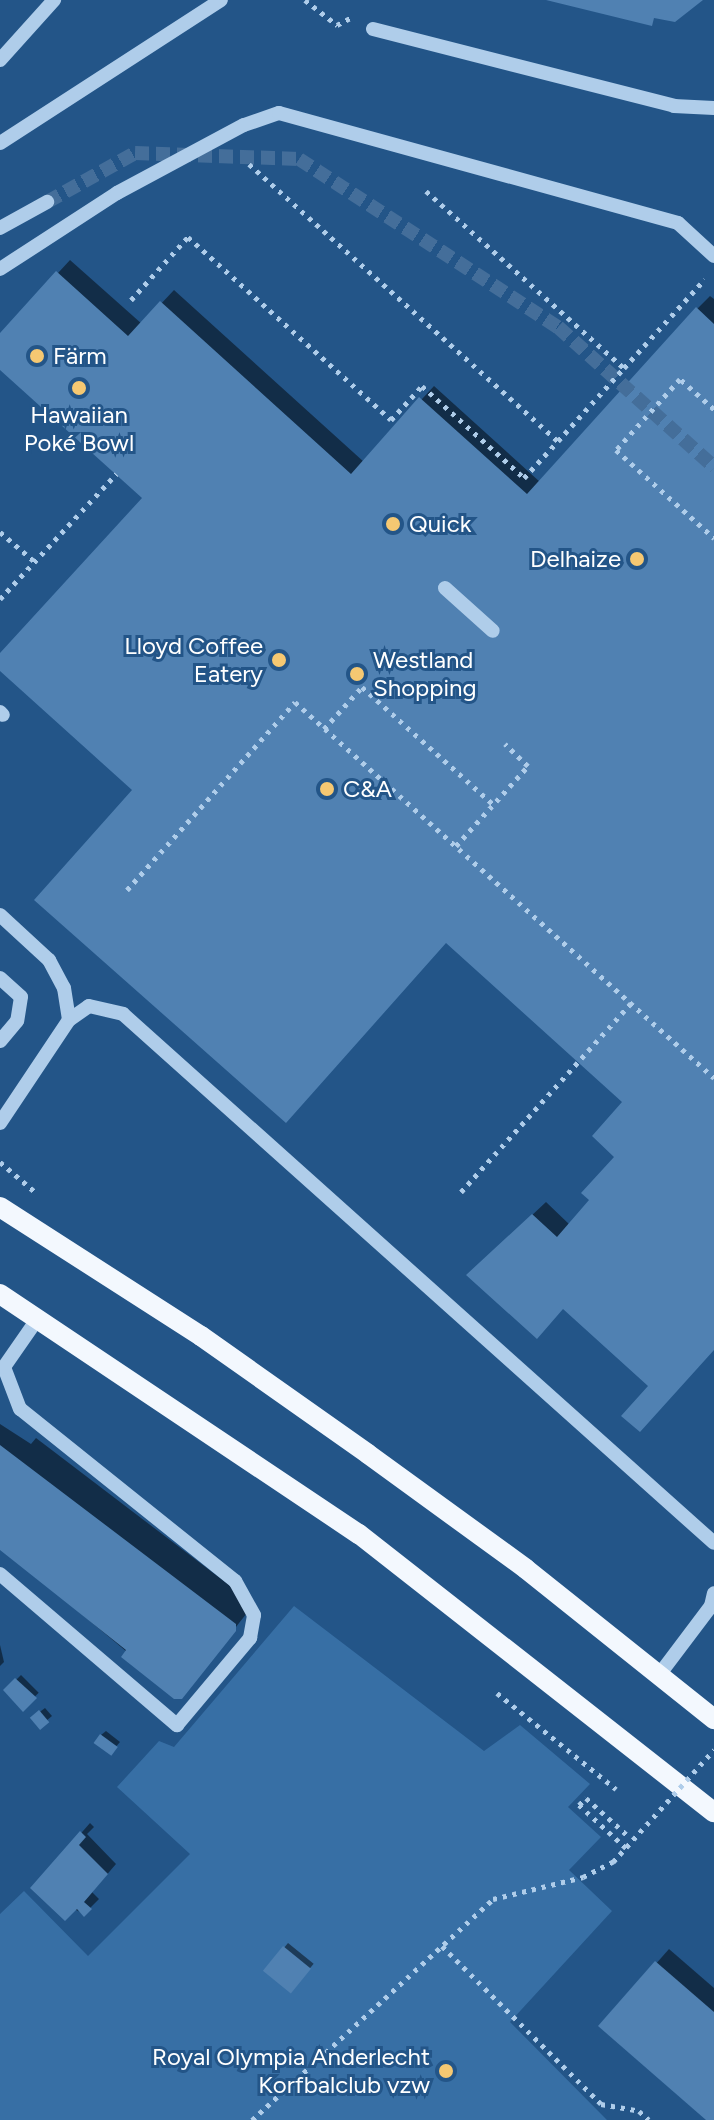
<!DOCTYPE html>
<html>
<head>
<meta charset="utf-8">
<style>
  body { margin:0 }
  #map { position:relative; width:714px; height:2120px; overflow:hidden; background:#235588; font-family:Figtree,sans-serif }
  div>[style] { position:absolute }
  .green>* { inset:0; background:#376fa5 }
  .shadow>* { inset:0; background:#0007; transform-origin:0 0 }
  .building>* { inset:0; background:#5081b2; transform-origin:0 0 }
  .minor-tunnel>* { height:14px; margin-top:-7px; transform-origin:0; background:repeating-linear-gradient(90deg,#446e9a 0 14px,transparent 0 21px) }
  .path>* { height:5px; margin-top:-2.5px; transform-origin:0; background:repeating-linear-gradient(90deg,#afcdea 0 4px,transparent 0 10px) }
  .minor>* { height:14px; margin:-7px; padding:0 7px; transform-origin:7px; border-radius:7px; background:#afcdea }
  .major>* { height:20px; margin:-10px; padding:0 10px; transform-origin:10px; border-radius:10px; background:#f3f8fe }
  .path-bridge>* { height:5px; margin-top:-2.5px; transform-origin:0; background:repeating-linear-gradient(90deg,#afcdea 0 4px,transparent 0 10px) }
  .dots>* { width:22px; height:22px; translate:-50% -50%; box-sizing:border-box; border:4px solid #235588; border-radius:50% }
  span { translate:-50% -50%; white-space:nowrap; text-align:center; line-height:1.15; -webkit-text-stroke:6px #235588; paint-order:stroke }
  .poi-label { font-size:24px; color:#fff }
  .left { translate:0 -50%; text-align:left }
  .right { translate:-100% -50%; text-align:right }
</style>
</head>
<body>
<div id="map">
  <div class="green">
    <i style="clip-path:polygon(294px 1606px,484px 1751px,520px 1725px,590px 1784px,568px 1807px,601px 1837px,569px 1870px,612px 1911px,510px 2022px,607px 2120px,0 2120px,0 1914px,24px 1891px,88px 1956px,190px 1854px,117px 1787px,159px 1741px,174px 1747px)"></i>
  </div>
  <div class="shadow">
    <i style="clip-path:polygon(70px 260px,142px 324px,174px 290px,364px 462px,434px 386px,540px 482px,697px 309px,710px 296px,714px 299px,714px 1349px,651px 1386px,564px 1307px,482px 1262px,546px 1202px,570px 1225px,592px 1200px,616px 1156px,625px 1102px,447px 941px,135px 789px,0 668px,0 655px,145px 498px,0 368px,0 336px)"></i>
    <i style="clip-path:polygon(0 1424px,31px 1444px,36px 1438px,254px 1604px,181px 1697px,0 1546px)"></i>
    <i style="clip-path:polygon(0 1645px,4px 1662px,0 1666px)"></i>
    <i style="left:21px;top:1675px;width:25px;height:22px;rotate:45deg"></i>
    <i style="clip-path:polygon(45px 1708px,52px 1716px,40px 1726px,37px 1714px)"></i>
    <i style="clip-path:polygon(106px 1731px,120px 1742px,114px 1749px,101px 1735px)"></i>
    <i style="clip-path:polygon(90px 1823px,94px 1827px,87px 1834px,116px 1864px,92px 1892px,99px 1899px,84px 1914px,33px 1888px)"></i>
    <i style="left:288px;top:1943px;width:33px;height:36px;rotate:39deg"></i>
    <i style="clip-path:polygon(669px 1949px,714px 1988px,714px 2120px,601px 2026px)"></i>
  </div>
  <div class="building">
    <i style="clip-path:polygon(546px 0,703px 0,675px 22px,654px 18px,652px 26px)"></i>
    <i style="clip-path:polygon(56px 271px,128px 336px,160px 301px,351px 474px,419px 397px,527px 494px,696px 307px,714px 324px,714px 1350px,640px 1432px,621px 1416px,648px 1386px,563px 1309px,537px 1339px,466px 1275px,532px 1214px,557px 1237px,589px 1200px,581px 1193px,614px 1157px,592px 1136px,622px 1102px,446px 943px,286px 1123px,34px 900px,132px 790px,0 671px,0 653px,142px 498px,0 370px,0 333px)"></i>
    <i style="clip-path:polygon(0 1445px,236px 1624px,236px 1631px,182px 1699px,174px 1699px,121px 1657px,126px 1650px,0 1550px)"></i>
    <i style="clip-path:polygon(15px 1678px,37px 1698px,23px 1712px,3px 1690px)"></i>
    <i style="left:39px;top:1710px;width:16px;height:12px;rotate:50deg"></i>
    <i style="left:100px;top:1734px;width:22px;height:11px;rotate:36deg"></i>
    <i style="clip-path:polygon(80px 1831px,86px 1837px,79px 1845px,108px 1874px,84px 1902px,92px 1909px,84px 1917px,77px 1909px,65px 1921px,30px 1888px)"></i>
    <i style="left:283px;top:1946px;width:36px;height:32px;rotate:39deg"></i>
    <i style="clip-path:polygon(655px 1961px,714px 2012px,714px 2120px,706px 2120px,598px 2026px)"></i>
  </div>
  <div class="minor-tunnel">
    <i style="left:47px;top:202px;width:101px;rotate:-29.1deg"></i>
    <i style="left:135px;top:153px;width:164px;rotate:2.1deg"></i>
    <i style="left:299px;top:159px;width:309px;rotate:33deg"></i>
    <i style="left:558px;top:327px;width:210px;rotate:41.9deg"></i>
  </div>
  <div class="path">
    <i style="left:305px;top:0;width:41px;rotate:38deg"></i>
    <i style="left:337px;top:25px;width:15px;rotate:-28deg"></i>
    <i style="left:249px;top:164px;width:415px;rotate:41.9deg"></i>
    <i style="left:558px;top:441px;width:98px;rotate:-47.9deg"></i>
    <i style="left:426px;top:191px;width:266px;rotate:41.8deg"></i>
    <i style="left:624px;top:368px;width:120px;rotate:-47.7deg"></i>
    <i style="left:131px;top:300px;width:85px;rotate:-47.9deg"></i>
    <i style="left:188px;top:237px;width:273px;rotate:42deg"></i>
    <i style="left:391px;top:420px;width:46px;rotate:-47.6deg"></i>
    <i style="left:422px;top:386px;width:137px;rotate:42deg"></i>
    <i style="left:524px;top:478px;width:50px;rotate:-47.4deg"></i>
    <i style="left:714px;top:409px;width:45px;rotate:-138.6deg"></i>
    <i style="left:680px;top:379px;width:96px;rotate:132deg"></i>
    <i style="left:616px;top:450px;width:132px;rotate:41.9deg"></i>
    <i style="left:0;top:532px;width:46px;rotate:40.6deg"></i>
    <i style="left:0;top:599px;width:171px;rotate:-47.1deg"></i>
    <i style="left:324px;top:729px;width:57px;rotate:-47.9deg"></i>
    <i style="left:362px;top:687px;width:176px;rotate:41.8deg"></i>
    <i style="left:456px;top:846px;width:108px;rotate:-48deg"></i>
    <i style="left:528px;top:766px;width:32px;rotate:-136deg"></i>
    <i style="left:127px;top:890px;width:252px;rotate:-48.2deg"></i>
    <i style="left:295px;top:702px;width:563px;rotate:41.9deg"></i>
    <i style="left:0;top:1162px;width:45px;rotate:40.5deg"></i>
    <i style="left:461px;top:1192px;width:254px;rotate:-48deg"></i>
    <i style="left:497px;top:1693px;width:153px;rotate:38.9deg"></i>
    <i style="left:626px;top:1848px;width:64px;rotate:-137.5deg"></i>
    <i style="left:579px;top:1805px;width:10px;rotate:-45deg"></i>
    <i style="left:586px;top:1798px;width:57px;rotate:42.1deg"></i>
    <i style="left:442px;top:1946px;width:224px;rotate:44.8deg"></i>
    <i style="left:601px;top:2104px;width:39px;rotate:10deg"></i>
    <i style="left:639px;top:2111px;width:13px;rotate:42deg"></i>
    <i style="left:252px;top:2120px;width:327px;rotate:-42.5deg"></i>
    <i style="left:493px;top:1899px;width:93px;rotate:-13.7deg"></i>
  </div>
  <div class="minor">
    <i style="left:373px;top:29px;width:311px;rotate:14.3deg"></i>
    <i style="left:674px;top:106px;width:40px;rotate:2.9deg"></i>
    <i style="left:0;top:60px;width:81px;rotate:-48deg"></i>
    <i style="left:0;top:143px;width:263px;rotate:-32.9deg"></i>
    <i style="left:0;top:228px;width:54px;rotate:-29deg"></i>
    <i style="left:0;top:269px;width:140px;rotate:-33deg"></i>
    <i style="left:117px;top:193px;width:144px;rotate:-28.2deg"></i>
    <i style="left:244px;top:125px;width:37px;rotate:-19deg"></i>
    <i style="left:279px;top:113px;width:414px;rotate:15.4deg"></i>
    <i style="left:678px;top:223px;width:49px;rotate:42.5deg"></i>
    <i style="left:445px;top:588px;width:64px;rotate:41.9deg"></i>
    <i style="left:0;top:712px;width:4px;rotate:45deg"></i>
    <i style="left:0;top:915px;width:67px;rotate:42.6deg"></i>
    <i style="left:49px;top:960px;width:32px;rotate:62deg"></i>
    <i style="left:64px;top:988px;width:32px;rotate:81deg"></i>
    <i style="left:0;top:978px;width:28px;rotate:42deg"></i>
    <i style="left:21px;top:997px;width:24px;rotate:99deg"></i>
    <i style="left:17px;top:1021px;width:26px;rotate:130deg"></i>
    <i style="left:0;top:1123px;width:124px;rotate:-56.2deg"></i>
    <i style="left:69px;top:1020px;width:24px;rotate:-35deg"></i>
    <i style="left:89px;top:1006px;width:35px;rotate:13deg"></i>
    <i style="left:123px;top:1014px;width:793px;rotate:41.83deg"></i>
    <i style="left:0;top:1574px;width:233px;rotate:40.5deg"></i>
    <i style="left:177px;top:1725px;width:114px;rotate:-50deg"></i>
    <i style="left:250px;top:1638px;width:23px;rotate:-80deg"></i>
    <i style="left:254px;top:1615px;width:39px;rotate:-119deg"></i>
    <i style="left:235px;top:1581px;width:275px;rotate:-141.3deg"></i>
    <i style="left:20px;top:1409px;width:45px;rotate:-110.9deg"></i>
    <i style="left:4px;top:1367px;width:60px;rotate:-55.2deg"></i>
    <i style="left:659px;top:1675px;width:86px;rotate:-53deg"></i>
    <i style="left:711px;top:1606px;width:13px;rotate:-77deg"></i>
  </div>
  <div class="major">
    <i style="left:0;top:1207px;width:239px;rotate:32.7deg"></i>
    <i style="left:201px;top:1336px;width:204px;rotate:35.2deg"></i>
    <i style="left:368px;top:1454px;width:195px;rotate:36deg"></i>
    <i style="left:526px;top:1569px;width:241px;rotate:38.6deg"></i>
    <i style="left:0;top:1294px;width:432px;rotate:33.8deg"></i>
    <i style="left:359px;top:1534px;width:451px;rotate:38.1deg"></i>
  </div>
  <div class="path-bridge">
    <i style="left:583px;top:1877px;width:34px;rotate:-27deg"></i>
    <i style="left:613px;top:1862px;width:151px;rotate:-48deg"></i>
  </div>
  <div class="dots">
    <i style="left:37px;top:356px;background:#f5c872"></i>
    <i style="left:79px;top:388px;background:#f5c872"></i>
    <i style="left:393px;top:524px;background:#f5c872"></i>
    <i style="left:637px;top:559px;background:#f5c872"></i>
    <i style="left:279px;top:660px;background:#f5c872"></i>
    <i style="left:357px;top:674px;background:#f5c872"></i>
    <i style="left:327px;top:789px;background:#f5c872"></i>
    <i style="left:446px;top:2071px;background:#f5c872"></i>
  </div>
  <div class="poi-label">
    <span class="left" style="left:53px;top:356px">Färm</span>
    <span style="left:79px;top:429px">Hawaiian<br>Poké Bowl</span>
    <span class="left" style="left:409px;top:524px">Quick</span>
    <span class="right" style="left:621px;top:559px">Delhaize</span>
    <span class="right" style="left:263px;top:660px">Lloyd Coffee<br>Eatery</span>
    <span class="left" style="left:373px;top:674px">Westland<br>Shopping</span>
    <span class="left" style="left:343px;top:789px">C&amp;A</span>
    <span class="right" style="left:430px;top:2071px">Royal Olympia Anderlecht<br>Korfbalclub vzw</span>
  </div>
</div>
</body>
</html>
